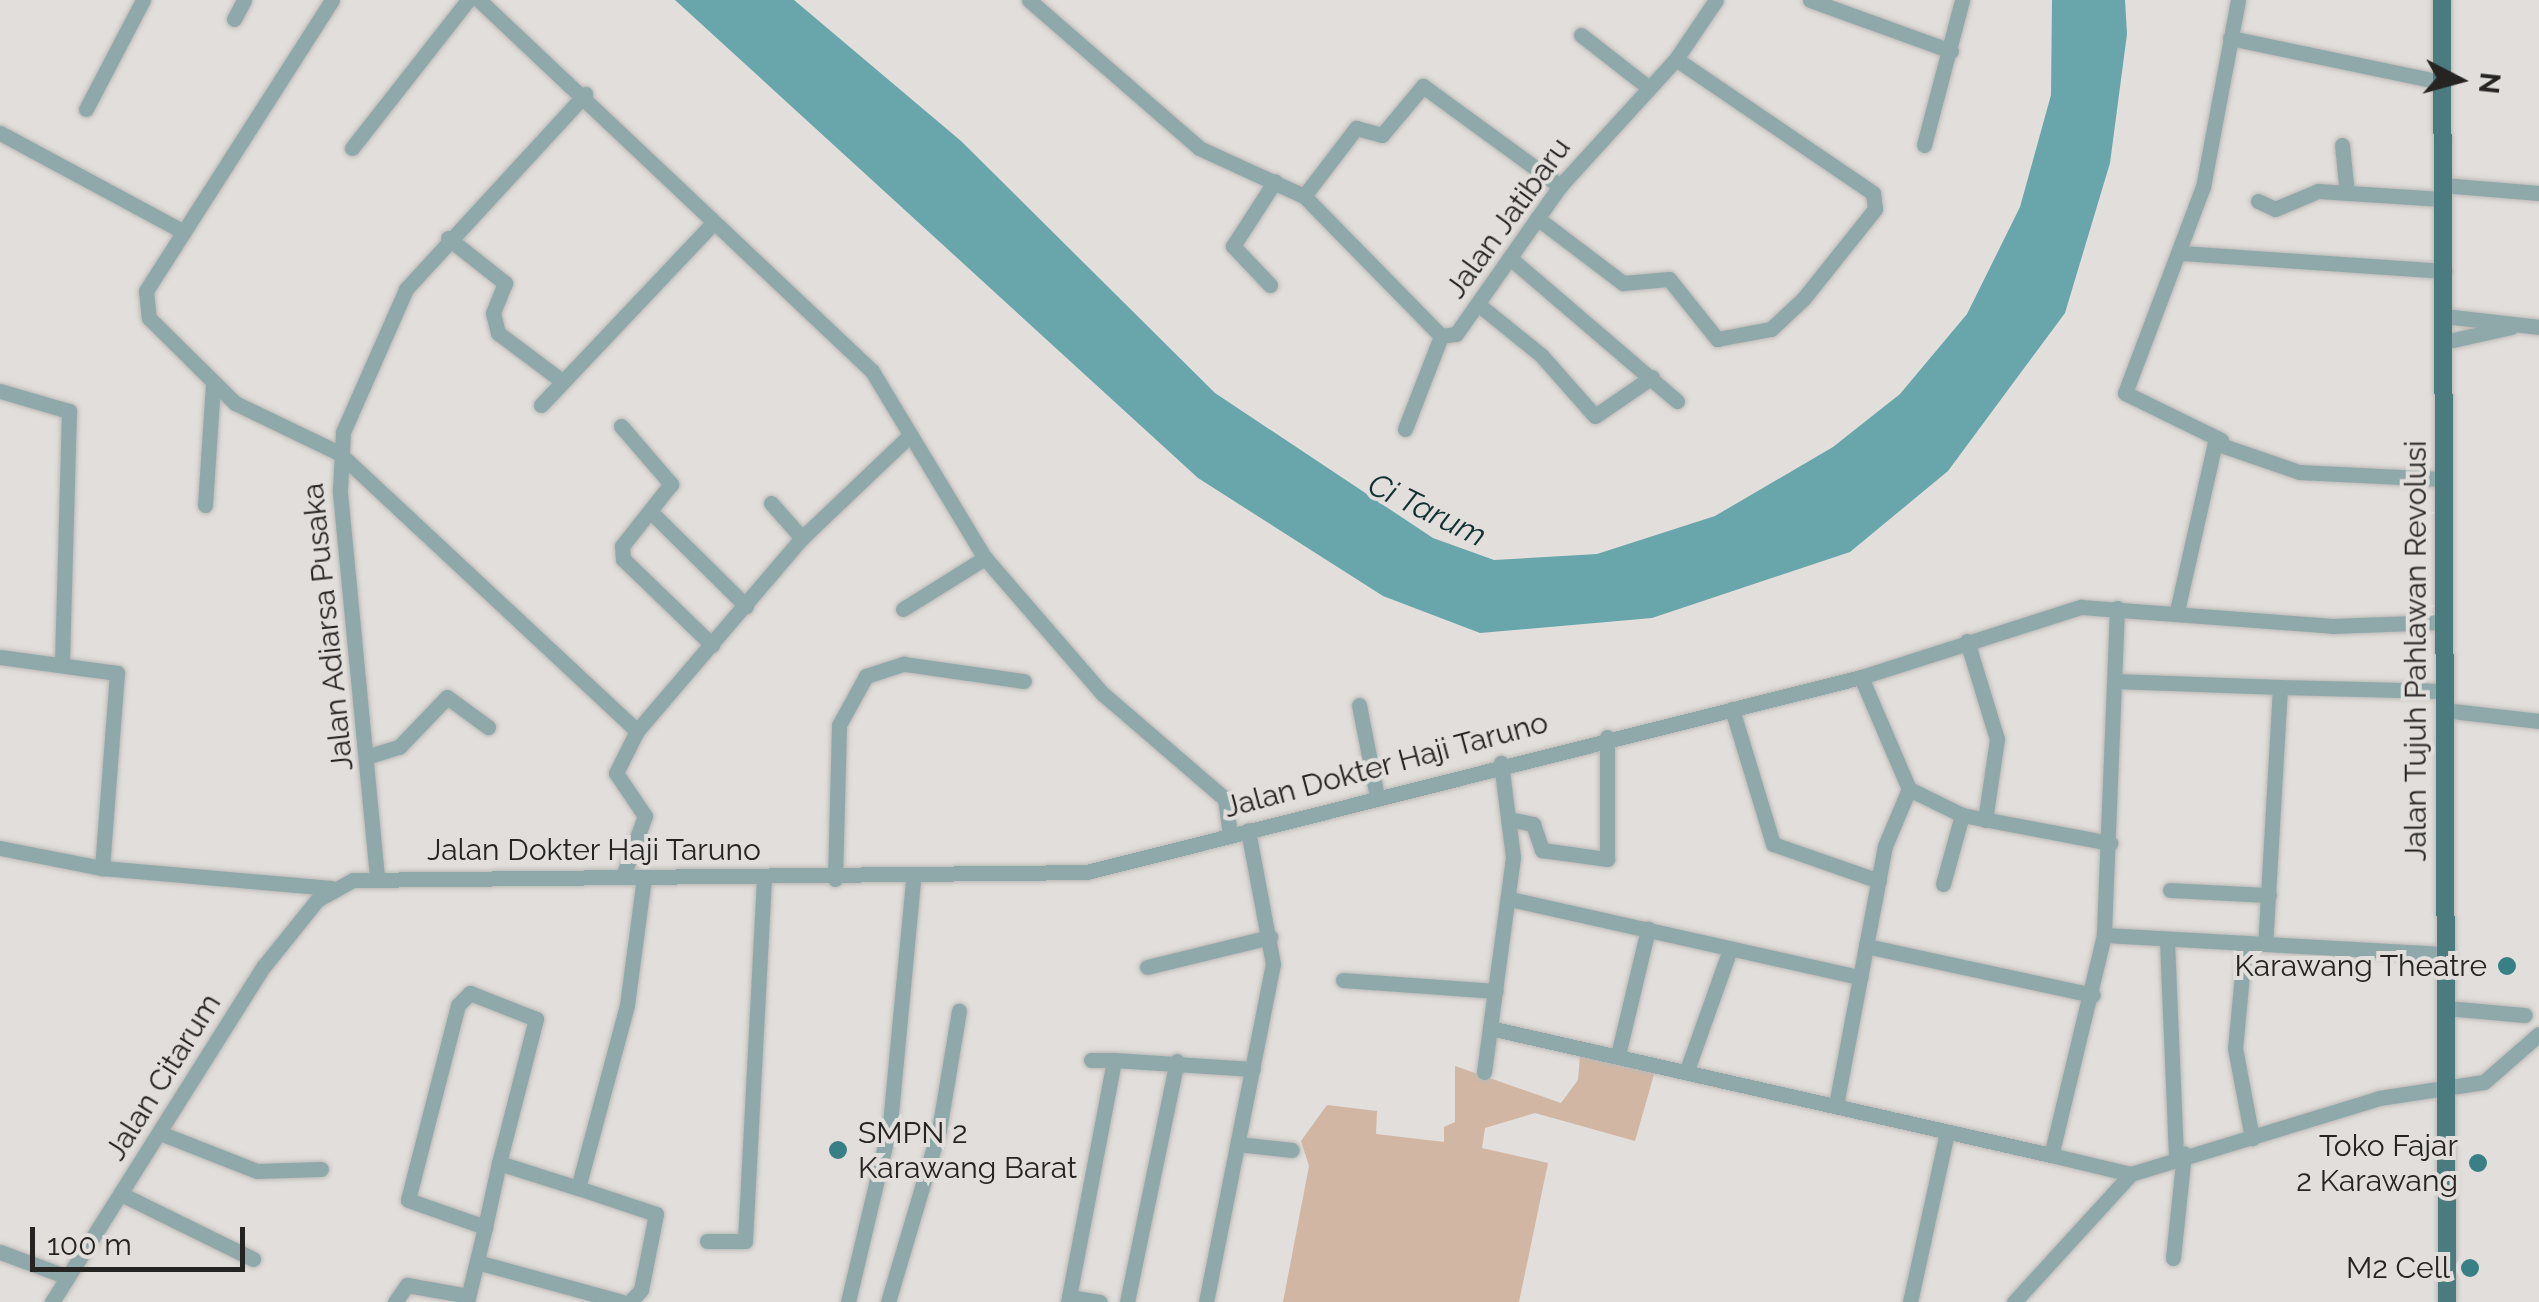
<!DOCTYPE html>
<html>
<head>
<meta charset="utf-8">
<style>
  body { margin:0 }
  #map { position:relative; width:2539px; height:1302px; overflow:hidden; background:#e1dedb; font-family:Raleway,sans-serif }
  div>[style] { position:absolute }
  .green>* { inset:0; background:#d1b7a3 }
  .water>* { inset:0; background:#69a6ab }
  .roads { filter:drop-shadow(0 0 2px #bcb9b6) drop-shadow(0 0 2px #bcb9b6) }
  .minor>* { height:15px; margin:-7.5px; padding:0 7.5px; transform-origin:7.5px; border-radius:7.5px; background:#8fa9ab }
  .major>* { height:18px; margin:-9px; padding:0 9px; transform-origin:9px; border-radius:9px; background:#4a7c7f }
  .dots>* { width:28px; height:28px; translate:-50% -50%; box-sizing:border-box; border:5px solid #e1dedb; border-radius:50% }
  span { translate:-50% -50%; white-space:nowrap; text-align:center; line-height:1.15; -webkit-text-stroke:8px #e1dedb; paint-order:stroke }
  .street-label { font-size:30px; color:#262423 }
  .poi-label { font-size:30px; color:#262423 }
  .right { translate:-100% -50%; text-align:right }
  .left { translate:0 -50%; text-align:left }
  .water-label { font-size:32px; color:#103032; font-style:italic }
  .north { position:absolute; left:2409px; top:30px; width:100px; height:100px; -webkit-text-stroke:8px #e1dedb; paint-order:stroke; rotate:96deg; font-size:28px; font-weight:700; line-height:40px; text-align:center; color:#262423 }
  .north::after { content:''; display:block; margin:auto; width:35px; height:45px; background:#262423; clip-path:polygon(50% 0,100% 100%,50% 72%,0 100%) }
  .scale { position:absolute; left:30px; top:1227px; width:215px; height:45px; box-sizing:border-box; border:5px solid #262423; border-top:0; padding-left:12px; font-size:30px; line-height:35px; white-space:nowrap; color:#262423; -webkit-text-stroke:8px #e1dedb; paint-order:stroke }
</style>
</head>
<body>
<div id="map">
  <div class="green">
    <i style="clip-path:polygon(1580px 1055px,1657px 1064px,1635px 1141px,1535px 1113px,1485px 1128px,1482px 1148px,1548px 1163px,1519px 1302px,1283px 1302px,1309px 1166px,1301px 1141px,1327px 1105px,1377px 1111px,1376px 1134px,1444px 1142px,1444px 1127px,1455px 1122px,1455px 1066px,1561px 1103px,1578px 1080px)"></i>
  </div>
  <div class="water">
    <i style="clip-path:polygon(675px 0,794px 0,961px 141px,1215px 393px,1433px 538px,1494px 560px,1597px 554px,1715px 516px,1833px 447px,1900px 394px,1967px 314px,2020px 207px,2051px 95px,2052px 0,2125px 0,2127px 34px,2110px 163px,2065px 313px,1948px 471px,1850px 552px,1652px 618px,1480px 633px,1383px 596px,1198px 478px)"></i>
  </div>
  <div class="roads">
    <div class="minor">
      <i style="left:332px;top:0;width:345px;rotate:122.6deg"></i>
      <i style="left:146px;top:291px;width:27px;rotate:84deg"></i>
      <i style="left:149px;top:318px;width:121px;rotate:44.7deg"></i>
      <i style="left:235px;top:403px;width:115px;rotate:25.7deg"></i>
      <i style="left:339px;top:453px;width:408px;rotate:43deg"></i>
      <i style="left:479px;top:0;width:540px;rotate:43.35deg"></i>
      <i style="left:872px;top:371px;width:218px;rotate:58.9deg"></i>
      <i style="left:985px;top:558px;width:180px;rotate:49.1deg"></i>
      <i style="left:1103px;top:694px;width:161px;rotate:40.7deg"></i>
      <i style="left:1225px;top:799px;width:36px;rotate:82deg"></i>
      <i style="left:1029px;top:0;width:225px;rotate:41deg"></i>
      <i style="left:1199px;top:148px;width:115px;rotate:24.6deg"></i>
      <i style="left:1304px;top:196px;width:196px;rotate:45.6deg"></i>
      <i style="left:1810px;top:0;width:150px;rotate:19.9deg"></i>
      <i style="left:234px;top:19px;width:21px;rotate:-62deg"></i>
      <i style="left:1581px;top:35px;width:86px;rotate:37.9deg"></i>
      <i style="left:2230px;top:38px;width:216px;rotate:11.8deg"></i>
      <i style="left:86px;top:109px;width:123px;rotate:-62.4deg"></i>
      <i style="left:0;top:133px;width:207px;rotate:28.3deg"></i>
      <i style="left:1924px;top:145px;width:150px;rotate:-75.3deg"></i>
      <i style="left:2342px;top:145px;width:48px;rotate:84.1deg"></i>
      <i style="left:352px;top:148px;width:188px;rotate:-51.9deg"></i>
      <i style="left:2442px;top:185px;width:97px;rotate:4.7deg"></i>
      <i style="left:1304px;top:196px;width:86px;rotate:-52.6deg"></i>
      <i style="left:1356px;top:128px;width:27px;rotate:15deg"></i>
      <i style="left:1382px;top:135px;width:64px;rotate:-50.1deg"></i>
      <i style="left:1423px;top:86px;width:170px;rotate:36.1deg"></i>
      <i style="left:2258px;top:201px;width:19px;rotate:25deg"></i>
      <i style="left:2275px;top:209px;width:47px;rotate:-22.7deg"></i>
      <i style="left:2318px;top:191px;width:124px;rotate:3.7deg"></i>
      <i style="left:1537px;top:218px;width:108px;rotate:37.1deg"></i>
      <i style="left:1623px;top:283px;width:46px;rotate:-5deg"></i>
      <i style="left:1669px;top:279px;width:77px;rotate:51.3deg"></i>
      <i style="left:1717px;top:339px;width:55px;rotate:-10.5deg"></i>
      <i style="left:1771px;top:329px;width:45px;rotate:-43.2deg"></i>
      <i style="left:1804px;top:298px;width:114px;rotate:-51.4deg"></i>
      <i style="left:1875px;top:209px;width:16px;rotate:-97deg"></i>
      <i style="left:1873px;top:193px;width:238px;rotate:-145.8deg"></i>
      <i style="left:448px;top:238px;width:73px;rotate:38.3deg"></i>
      <i style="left:505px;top:283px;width:32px;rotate:112deg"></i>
      <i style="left:493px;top:313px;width:21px;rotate:76deg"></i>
      <i style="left:498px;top:333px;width:80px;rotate:36.9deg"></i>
      <i style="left:2182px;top:253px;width:263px;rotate:3.9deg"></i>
      <i style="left:1510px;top:258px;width:220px;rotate:40.6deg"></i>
      <i style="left:1270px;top:285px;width:54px;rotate:-133.5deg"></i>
      <i style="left:1233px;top:246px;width:77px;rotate:-57.1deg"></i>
      <i style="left:1479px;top:305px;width:80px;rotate:38.9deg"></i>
      <i style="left:1541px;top:355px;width:81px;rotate:48.5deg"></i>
      <i style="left:1595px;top:416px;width:69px;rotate:-34.4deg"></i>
      <i style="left:2444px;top:316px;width:96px;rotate:6.6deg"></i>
      <i style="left:1441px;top:336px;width:15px;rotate:-8deg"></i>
      <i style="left:1456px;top:334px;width:181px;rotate:-54.9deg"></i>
      <i style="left:1560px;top:186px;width:172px;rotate:-47.6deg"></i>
      <i style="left:1676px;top:59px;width:71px;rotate:-55.9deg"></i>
      <i style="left:2444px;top:342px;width:69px;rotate:-12.6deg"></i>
      <i style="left:0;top:391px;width:72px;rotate:16.2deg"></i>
      <i style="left:69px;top:411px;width:250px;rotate:91.6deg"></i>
      <i style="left:541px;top:405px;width:246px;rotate:-46.6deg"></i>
      <i style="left:621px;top:426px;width:77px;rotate:49.2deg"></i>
      <i style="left:671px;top:484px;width:79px;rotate:128.3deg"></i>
      <i style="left:622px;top:546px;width:13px;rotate:86deg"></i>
      <i style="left:623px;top:559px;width:124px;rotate:44deg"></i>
      <i style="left:1405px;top:429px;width:100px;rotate:-68.8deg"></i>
      <i style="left:2221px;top:440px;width:107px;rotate:-153.9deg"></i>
      <i style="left:2125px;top:393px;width:220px;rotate:-69.3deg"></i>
      <i style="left:2203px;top:187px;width:190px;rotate:-79.4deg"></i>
      <i style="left:771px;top:503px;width:47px;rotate:48.5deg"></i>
      <i style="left:205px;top:505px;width:121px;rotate:-86.2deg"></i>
      <i style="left:653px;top:514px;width:131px;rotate:44.7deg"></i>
      <i style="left:2117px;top:608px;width:327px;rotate:92.3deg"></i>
      <i style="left:2104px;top:935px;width:226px;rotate:103.5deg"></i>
      <i style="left:2051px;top:1155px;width:82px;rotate:13.4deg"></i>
      <i style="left:903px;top:609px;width:97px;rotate:-31.9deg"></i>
      <i style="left:2177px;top:611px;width:172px;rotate:-77.3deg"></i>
      <i style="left:2215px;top:443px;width:89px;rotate:19deg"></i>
      <i style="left:2299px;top:472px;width:143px;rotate:2.8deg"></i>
      <i style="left:1967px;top:641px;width:102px;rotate:73deg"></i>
      <i style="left:1997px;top:739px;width:82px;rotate:98.4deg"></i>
      <i style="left:0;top:657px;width:118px;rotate:7.8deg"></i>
      <i style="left:117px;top:673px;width:196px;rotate:94.4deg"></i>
      <i style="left:102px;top:868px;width:230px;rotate:5deg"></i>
      <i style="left:2115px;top:681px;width:165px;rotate:2.1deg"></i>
      <i style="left:2280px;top:687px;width:257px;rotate:93.3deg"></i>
      <i style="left:2280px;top:687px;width:163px;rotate:1.4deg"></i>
      <i style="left:1359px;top:705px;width:94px;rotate:78.9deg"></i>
      <i style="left:1732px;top:709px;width:141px;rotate:73.1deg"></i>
      <i style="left:1773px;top:844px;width:112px;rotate:19.2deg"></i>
      <i style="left:2443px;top:710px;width:97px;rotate:6.5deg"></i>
      <i style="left:369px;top:756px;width:31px;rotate:-17deg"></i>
      <i style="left:399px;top:747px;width:69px;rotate:-46.2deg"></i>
      <i style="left:447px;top:697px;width:51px;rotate:36.2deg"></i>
      <i style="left:1909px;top:789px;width:59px;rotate:26.1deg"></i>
      <i style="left:1962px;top:815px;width:151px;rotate:10.7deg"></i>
      <i style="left:1509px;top:819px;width:25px;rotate:12deg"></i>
      <i style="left:1533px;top:824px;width:28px;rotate:71deg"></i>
      <i style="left:1542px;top:850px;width:66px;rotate:7.9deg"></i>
      <i style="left:1607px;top:859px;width:122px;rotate:-90deg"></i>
      <i style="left:0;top:848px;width:104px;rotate:11.1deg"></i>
      <i style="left:623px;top:876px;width:64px;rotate:-69.9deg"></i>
      <i style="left:645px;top:816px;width:52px;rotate:-124deg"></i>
      <i style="left:616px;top:773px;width:47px;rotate:-63.4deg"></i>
      <i style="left:637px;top:731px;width:254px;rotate:-49.5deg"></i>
      <i style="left:802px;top:538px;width:146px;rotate:-43.6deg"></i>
      <i style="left:377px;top:877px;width:389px;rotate:-95.5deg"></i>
      <i style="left:340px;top:490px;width:58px;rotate:-87deg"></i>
      <i style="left:343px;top:432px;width:156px;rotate:-66.2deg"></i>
      <i style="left:406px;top:289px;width:265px;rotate:-47.4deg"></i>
      <i style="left:835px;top:879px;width:154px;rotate:-88.5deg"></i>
      <i style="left:839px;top:725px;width:56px;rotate:-61.1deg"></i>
      <i style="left:866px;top:676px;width:40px;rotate:-18deg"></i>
      <i style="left:904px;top:664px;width:121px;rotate:8.1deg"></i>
      <i style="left:1943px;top:884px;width:72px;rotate:-74.6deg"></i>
      <i style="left:2170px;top:890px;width:99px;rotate:2.9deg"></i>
      <i style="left:1510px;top:899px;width:359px;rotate:12.6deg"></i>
      <i style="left:2104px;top:935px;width:341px;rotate:3.2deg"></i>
      <i style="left:2167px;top:941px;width:215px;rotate:87.6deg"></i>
      <i style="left:2245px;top:943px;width:105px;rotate:95.4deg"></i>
      <i style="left:2235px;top:1048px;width:92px;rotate:79.3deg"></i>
      <i style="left:1866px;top:946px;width:232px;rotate:12.2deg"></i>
      <i style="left:1147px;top:967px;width:127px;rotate:-13.7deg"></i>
      <i style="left:1343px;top:980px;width:153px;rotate:4.1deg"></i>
      <i style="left:2446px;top:1008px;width:79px;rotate:5.1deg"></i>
      <i style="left:1490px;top:1028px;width:575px;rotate:12.76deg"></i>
      <i style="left:1618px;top:1055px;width:130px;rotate:-76.6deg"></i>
      <i style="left:1091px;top:1060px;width:23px"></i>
      <i style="left:1687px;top:1070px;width:128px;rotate:-70.4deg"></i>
      <i style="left:1484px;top:1072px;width:217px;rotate:-82.3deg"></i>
      <i style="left:1513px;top:857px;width:95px;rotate:-97.3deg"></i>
      <i style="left:1836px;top:1105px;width:264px;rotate:-79.3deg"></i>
      <i style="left:1885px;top:846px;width:62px;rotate:-67.2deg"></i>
      <i style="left:1909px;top:789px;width:122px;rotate:-113.2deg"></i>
      <i style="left:160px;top:1133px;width:104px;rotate:21.4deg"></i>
      <i style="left:257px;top:1171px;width:64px;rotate:-1.8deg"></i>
      <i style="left:1238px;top:1144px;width:54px;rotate:6.3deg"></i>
      <i style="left:499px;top:1163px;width:83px;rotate:17.6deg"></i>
      <i style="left:578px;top:1188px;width:189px;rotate:-75deg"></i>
      <i style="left:627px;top:1005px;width:129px;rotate:-82.4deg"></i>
      <i style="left:578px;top:1188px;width:82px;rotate:18.4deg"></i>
      <i style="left:656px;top:1214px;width:77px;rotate:101.2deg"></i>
      <i style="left:641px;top:1290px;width:16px;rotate:133deg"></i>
      <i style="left:123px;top:1195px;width:145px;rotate:26.2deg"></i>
      <i style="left:707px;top:1241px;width:38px"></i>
      <i style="left:745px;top:1241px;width:363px;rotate:-87deg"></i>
      <i style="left:0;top:1252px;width:72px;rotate:20.2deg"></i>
      <i style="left:2173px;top:1258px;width:105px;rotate:-84deg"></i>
      <i style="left:477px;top:1262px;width:150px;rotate:15.4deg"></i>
      <i style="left:1069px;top:1297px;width:31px;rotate:9deg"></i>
      <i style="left:52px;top:1302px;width:397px;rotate:-57.8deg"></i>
      <i style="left:264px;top:966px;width:85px;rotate:-51.2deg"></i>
      <i style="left:317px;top:900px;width:41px;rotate:-29.1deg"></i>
      <i style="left:353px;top:880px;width:734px;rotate:-0.62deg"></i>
      <i style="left:1087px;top:872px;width:798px;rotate:-14.14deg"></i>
      <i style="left:1861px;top:677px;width:231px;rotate:-17.7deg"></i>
      <i style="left:2081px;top:607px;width:252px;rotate:4.3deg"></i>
      <i style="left:2332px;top:626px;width:109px;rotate:-2.1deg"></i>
      <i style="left:395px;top:1302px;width:21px;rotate:-55deg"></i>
      <i style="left:407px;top:1285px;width:62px;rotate:10.2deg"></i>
      <i style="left:467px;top:1302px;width:77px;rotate:-76.5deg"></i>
      <i style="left:485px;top:1227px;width:66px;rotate:-77.7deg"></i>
      <i style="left:499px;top:1163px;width:149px;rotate:-75.6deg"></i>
      <i style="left:536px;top:1019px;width:71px;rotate:-158.5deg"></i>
      <i style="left:470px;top:993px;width:17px;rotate:135deg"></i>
      <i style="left:458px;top:1005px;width:201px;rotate:104.4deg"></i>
      <i style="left:408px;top:1200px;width:82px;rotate:19.3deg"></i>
      <i style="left:848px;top:1302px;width:183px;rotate:-76.7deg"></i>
      <i style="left:890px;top:1124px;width:246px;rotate:-84.6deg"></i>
      <i style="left:888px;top:1302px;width:179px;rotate:-73.5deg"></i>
      <i style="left:939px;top:1130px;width:121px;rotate:-80.5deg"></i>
      <i style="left:1068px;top:1302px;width:246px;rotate:-79.2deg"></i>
      <i style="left:1114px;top:1060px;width:139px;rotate:3.7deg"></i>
      <i style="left:1127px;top:1302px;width:246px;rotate:-78.3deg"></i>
      <i style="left:1206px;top:1302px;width:345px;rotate:-78.8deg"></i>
      <i style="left:1273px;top:964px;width:136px;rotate:-100.6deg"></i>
      <i style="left:1910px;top:1302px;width:174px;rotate:-77.7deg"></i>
      <i style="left:2014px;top:1302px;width:173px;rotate:-47.6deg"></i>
      <i style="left:2131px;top:1174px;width:259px;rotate:-17deg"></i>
      <i style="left:2379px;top:1098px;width:106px;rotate:-8.7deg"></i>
      <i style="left:2484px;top:1082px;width:73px;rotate:-41.1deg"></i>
    </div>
    <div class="major">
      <i style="left:2442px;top:0;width:1302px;rotate:89.78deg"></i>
    </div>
  </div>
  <div class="dots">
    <i style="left:2507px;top:966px;background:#388086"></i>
    <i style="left:838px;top:1150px;background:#388086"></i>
    <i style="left:2478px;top:1163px;background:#388086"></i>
    <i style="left:2470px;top:1268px;background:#388086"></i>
  </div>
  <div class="street-label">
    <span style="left:1508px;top:218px;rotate:-54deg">Jalan Jatibaru</span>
    <span style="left:328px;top:627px;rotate:-96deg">Jalan Adiarsa Pusaka</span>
    <span style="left:2416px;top:651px;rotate:-90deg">Jalan Tujuh Pahlawan Revolusi</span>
    <span style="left:1386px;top:765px;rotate:-15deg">Jalan Dokter Haji Taruno</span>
    <span style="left:594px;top:850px">Jalan Dokter Haji Taruno</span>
    <span style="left:163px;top:1077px;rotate:-58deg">Jalan Citarum</span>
  </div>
  <div class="poi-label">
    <span class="right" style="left:2487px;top:966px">Karawang Theatre</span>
    <span class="left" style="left:858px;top:1150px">SMPN 2<br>Karawang Barat</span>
    <span class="right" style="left:2458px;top:1163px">Toko Fajar<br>2 Karawang</span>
    <span class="right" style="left:2450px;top:1268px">M2 Cell</span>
  </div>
  <div class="water-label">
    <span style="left:1427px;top:510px;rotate:26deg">Ci Tarum</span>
  </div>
  <div class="north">N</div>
  <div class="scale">100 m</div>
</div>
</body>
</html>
